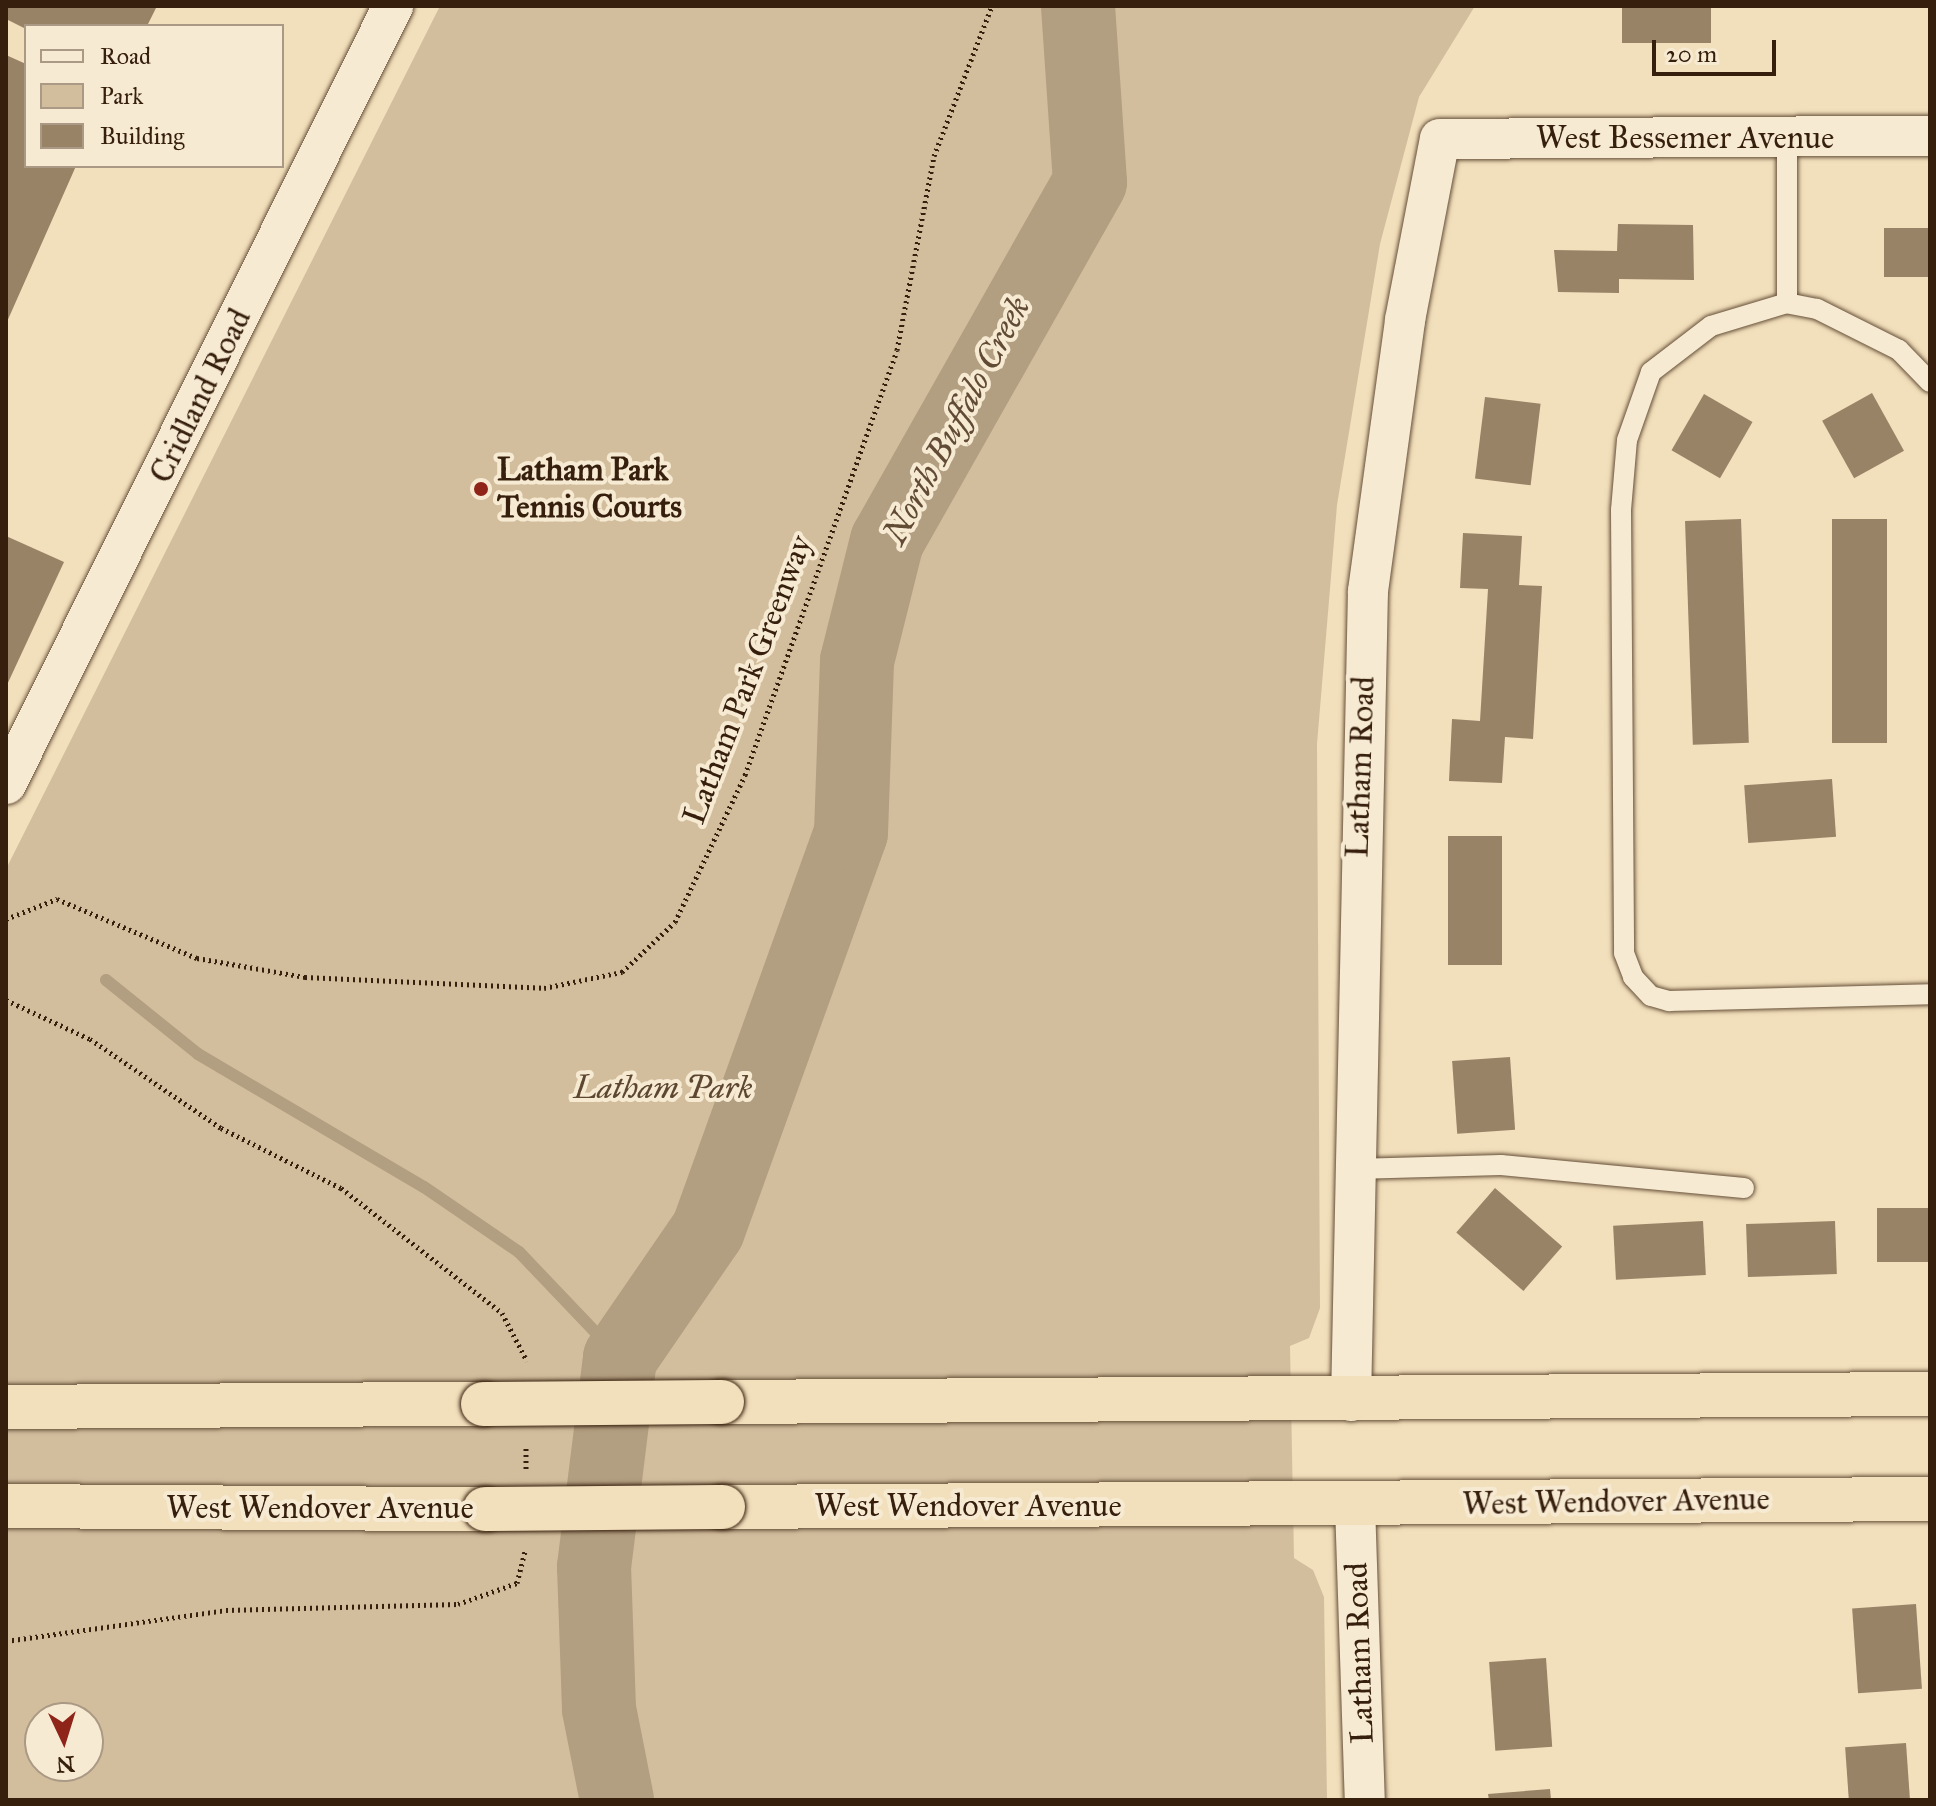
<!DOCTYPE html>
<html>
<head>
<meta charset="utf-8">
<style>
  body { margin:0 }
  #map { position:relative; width:1936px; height:1806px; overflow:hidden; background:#f2dfbb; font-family:"IM FELL Great Primer",serif }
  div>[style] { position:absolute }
  .green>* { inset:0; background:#d2be9d }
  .stream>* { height:12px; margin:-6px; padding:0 6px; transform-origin:6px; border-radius:6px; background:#b29e80 }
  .river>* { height:74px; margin:-37px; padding:0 37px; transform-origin:37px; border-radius:37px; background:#b29e80 }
  .building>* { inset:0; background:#988367; transform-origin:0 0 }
  .path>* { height:5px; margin-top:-2.5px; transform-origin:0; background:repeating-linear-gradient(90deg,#361f0d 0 2px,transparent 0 6px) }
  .roads { filter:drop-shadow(0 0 2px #654f38) drop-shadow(0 0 2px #654f38) }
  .lane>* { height:20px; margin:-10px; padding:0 10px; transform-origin:10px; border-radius:10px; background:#f7ead3 }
  .street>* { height:40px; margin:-20px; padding:0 20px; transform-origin:20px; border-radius:20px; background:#f7ead3 }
  .highway>* { height:44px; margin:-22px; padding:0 22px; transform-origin:22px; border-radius:22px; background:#f2dfbb }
  .bridges { filter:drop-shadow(0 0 2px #361f0d) drop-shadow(0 0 2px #361f0d) }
  .highway-bridge>* { height:44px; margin:-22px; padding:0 22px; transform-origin:22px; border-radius:22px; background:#f2dfbb }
  .dots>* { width:22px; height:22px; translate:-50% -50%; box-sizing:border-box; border:4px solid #f7ead3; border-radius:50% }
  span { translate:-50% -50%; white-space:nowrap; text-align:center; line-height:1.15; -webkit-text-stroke:8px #f7ead3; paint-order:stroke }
  .street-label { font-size:32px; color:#361f0d }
  .poi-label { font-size:32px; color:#361f0d; font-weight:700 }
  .left { translate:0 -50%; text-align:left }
  .park-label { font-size:32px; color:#5d4731; font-style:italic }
  .water-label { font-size:34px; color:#614b35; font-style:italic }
  .frame { position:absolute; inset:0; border:8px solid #361f0d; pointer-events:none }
  .legend { position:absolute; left:24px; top:24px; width:260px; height:144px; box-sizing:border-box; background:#f7ead3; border:2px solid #aa9984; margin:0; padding:10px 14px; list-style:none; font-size:24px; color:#361f0d }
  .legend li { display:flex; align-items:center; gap:16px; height:40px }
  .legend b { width:40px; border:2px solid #aa9984 }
  .north { position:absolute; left:24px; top:1702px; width:80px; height:80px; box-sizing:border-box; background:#f7ead3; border:2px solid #aa9984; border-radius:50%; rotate:176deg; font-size:22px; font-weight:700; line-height:32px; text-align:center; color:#361f0d }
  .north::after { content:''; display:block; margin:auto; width:28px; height:36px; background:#8f2418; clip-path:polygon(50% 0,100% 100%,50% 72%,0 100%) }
  .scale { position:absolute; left:1652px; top:40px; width:124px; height:36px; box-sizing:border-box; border:4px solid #361f0d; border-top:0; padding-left:10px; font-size:24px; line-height:28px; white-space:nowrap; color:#361f0d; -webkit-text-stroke:6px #f7ead3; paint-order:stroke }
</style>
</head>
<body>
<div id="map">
  <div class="green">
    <i style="clip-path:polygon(evenodd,440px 6px,1475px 6px,1419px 97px,1380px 244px,1337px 505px,1317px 744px,1320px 1308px,1309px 1338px,1290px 1346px,1294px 1558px,1313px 1570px,1324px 1597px,1327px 1800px,6px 1800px,6px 869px,440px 6px,40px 1718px,88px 1718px,88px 1766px,40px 1766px,40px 1718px)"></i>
  </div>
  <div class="stream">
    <i style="left:106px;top:980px;width:118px;rotate:38.8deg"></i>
    <i style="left:198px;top:1054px;width:262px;rotate:30.5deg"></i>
    <i style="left:424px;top:1187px;width:115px;rotate:34.4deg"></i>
    <i style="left:519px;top:1252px;width:146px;rotate:46.4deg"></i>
  </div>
  <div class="river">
    <i style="left:617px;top:1800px;width:93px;rotate:-101.2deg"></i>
    <i style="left:599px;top:1709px;width:142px;rotate:-92deg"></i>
    <i style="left:594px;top:1567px;width:211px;rotate:-82.9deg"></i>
    <i style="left:620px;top:1358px;width:155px;rotate:-55.5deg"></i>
    <i style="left:708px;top:1230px;width:422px;rotate:-70.2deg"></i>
    <i style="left:851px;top:833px;width:172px;rotate:-88deg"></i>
    <i style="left:857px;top:661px;width:124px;rotate:-76deg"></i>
    <i style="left:887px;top:541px;width:412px;rotate:-60.5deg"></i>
    <i style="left:1090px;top:182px;width:176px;rotate:-93.9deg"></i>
  </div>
  <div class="building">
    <i style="clip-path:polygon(8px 6px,157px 6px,147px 26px,26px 29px,6px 19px)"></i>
    <i style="left:1622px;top:6px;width:89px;height:37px"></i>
    <i style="clip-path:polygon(6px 55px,26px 64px,26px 166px,76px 166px,6px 324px)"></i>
    <i style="clip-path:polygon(1618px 224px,1693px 225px,1694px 280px,1619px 279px,1619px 293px,1558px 292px,1554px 250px,1617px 251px)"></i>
    <i style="left:1930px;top:228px;width:49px;height:46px;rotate:90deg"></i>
    <i style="left:1872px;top:393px;width:66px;height:57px;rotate:61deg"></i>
    <i style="left:1704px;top:394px;width:56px;height:65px;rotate:30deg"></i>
    <i style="left:1485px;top:397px;width:56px;height:82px;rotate:7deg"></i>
    <i style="left:1741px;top:519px;width:224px;height:56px;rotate:88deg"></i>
    <i style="left:1832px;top:519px;width:55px;height:224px"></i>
    <i style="clip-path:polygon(1463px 533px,1522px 536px,1519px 585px,1542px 586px,1533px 739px,1505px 737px,1502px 783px,1449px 781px,1452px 719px,1480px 721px,1488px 589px,1460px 588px)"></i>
    <i style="clip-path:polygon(6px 536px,64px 562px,6px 687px)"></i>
    <i style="left:1832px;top:779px;width:58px;height:88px;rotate:86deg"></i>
    <i style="left:1448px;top:836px;width:54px;height:129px"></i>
    <i style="left:1510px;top:1057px;width:73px;height:58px;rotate:86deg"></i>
    <i style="left:1495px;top:1188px;width:89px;height:59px;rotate:41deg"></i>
    <i style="left:1930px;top:1208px;width:54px;height:53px;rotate:90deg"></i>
    <i style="left:1703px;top:1221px;width:54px;height:90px;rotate:87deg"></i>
    <i style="left:1835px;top:1221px;width:53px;height:89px;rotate:88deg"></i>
    <i style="left:1916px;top:1604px;width:85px;height:64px;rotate:86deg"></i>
    <i style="left:1546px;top:1658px;width:89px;height:57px;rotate:86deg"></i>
    <i style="left:1906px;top:1743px;width:57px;height:61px;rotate:86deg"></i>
    <i style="clip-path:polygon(1550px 1789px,1551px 1800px,1489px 1800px,1488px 1794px)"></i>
  </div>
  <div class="path">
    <i style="left:6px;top:919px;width:55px;rotate:-21.4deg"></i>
    <i style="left:57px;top:899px;width:152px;rotate:22.9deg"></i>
    <i style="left:197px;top:958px;width:110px;rotate:10deg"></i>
    <i style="left:305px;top:977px;width:239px;rotate:2.6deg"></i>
    <i style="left:544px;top:988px;width:80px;rotate:-11.6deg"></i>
    <i style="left:622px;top:972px;width:73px;rotate:-43.3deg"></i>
    <i style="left:675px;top:922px;width:163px;rotate:-64.5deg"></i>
    <i style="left:745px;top:775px;width:451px;rotate:-70.3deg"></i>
    <i style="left:897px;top:350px;width:197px;rotate:-79.2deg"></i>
    <i style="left:934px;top:156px;width:161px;rotate:-68.9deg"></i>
    <i style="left:6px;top:1000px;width:93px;rotate:24.9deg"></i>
    <i style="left:90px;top:1039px;width:158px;rotate:34.2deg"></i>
    <i style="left:221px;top:1128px;width:134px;rotate:26.6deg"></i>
    <i style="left:341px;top:1188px;width:204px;rotate:37.8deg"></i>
    <i style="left:502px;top:1313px;width:54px;rotate:62.5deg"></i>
    <i style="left:526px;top:1469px;width:22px;rotate:-90deg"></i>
    <i style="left:6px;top:1641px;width:222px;rotate:-8deg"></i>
    <i style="left:226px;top:1610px;width:232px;rotate:-1.5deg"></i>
    <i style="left:458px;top:1604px;width:63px;rotate:-19.6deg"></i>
    <i style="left:517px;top:1583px;width:33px;rotate:-76deg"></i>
  </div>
  <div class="roads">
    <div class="lane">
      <i style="left:1787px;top:137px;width:166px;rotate:90deg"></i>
      <i style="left:1930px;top:382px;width:45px;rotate:-134.1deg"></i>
      <i style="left:1899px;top:350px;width:92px;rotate:-153.4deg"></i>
      <i style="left:1817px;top:309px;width:31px;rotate:-169deg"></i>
      <i style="left:1787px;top:303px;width:79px;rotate:163.2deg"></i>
      <i style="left:1711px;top:326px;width:76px;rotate:142.5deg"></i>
      <i style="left:1651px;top:372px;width:72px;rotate:109.4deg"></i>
      <i style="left:1627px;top:440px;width:70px;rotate:94.9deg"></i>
      <i style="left:1621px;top:510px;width:443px;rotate:89.6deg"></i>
      <i style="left:1624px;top:953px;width:26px;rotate:69deg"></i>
      <i style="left:1633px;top:977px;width:26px;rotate:47deg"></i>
      <i style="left:1651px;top:996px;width:19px;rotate:16deg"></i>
      <i style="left:1669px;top:1001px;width:261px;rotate:-1.5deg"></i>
      <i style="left:1354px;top:1169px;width:147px;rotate:-1.6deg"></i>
      <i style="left:1501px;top:1165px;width:244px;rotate:5.4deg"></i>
    </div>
    <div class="street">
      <i style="left:6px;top:784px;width:869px;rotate:-63.55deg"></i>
      <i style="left:1351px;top:1401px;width:810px;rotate:-88.8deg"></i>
      <i style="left:1368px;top:591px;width:274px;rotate:-82.2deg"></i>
      <i style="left:1405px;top:320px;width:184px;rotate:-79.1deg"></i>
      <i style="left:1440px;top:139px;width:490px;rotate:-0.4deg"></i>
      <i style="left:1355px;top:1505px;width:295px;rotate:88.1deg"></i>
    </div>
    <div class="highway">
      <i style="left:722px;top:1402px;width:1208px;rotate:-0.38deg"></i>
      <i style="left:6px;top:1407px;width:477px;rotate:-0.4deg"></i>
      <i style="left:6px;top:1506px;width:479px;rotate:0.4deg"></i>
      <i style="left:723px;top:1507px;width:1207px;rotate:-0.38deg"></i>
    </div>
  </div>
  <div class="bridges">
    <div class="highway-bridge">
      <i style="left:483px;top:1404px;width:239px;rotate:-0.5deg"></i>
      <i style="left:485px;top:1509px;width:238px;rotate:-0.5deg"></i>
    </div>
  </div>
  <div class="dots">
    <i style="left:481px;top:489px;background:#8f2418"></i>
  </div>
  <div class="street-label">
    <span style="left:1685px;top:138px">West Bessemer Avenue</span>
    <span style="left:201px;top:396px;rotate:-64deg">Cridland Road</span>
    <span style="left:748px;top:680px;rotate:-69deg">Latham Park Greenway</span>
    <span style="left:1361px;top:767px;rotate:-88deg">Latham Road</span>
    <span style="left:1616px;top:1502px;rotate:-1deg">West Wendover Avenue</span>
    <span style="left:968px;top:1506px">West Wendover Avenue</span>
    <span style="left:320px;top:1508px">West Wendover Avenue</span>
    <span style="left:1360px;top:1653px;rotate:-92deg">Latham Road</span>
  </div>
  <div class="poi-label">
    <span class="left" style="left:497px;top:489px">Latham Park<br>Tennis Courts</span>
  </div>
  <div class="park-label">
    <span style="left:663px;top:1088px">Latham Park</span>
  </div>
  <div class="water-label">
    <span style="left:956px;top:420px;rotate:-62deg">North Buffalo Creek</span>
  </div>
  <div class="frame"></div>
  <ul class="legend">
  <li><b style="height:10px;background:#f7ead3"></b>Road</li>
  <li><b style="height:22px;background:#d2be9d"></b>Park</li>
  <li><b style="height:22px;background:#988367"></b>Building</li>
  </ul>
  <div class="north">N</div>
  <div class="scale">20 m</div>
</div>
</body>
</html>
